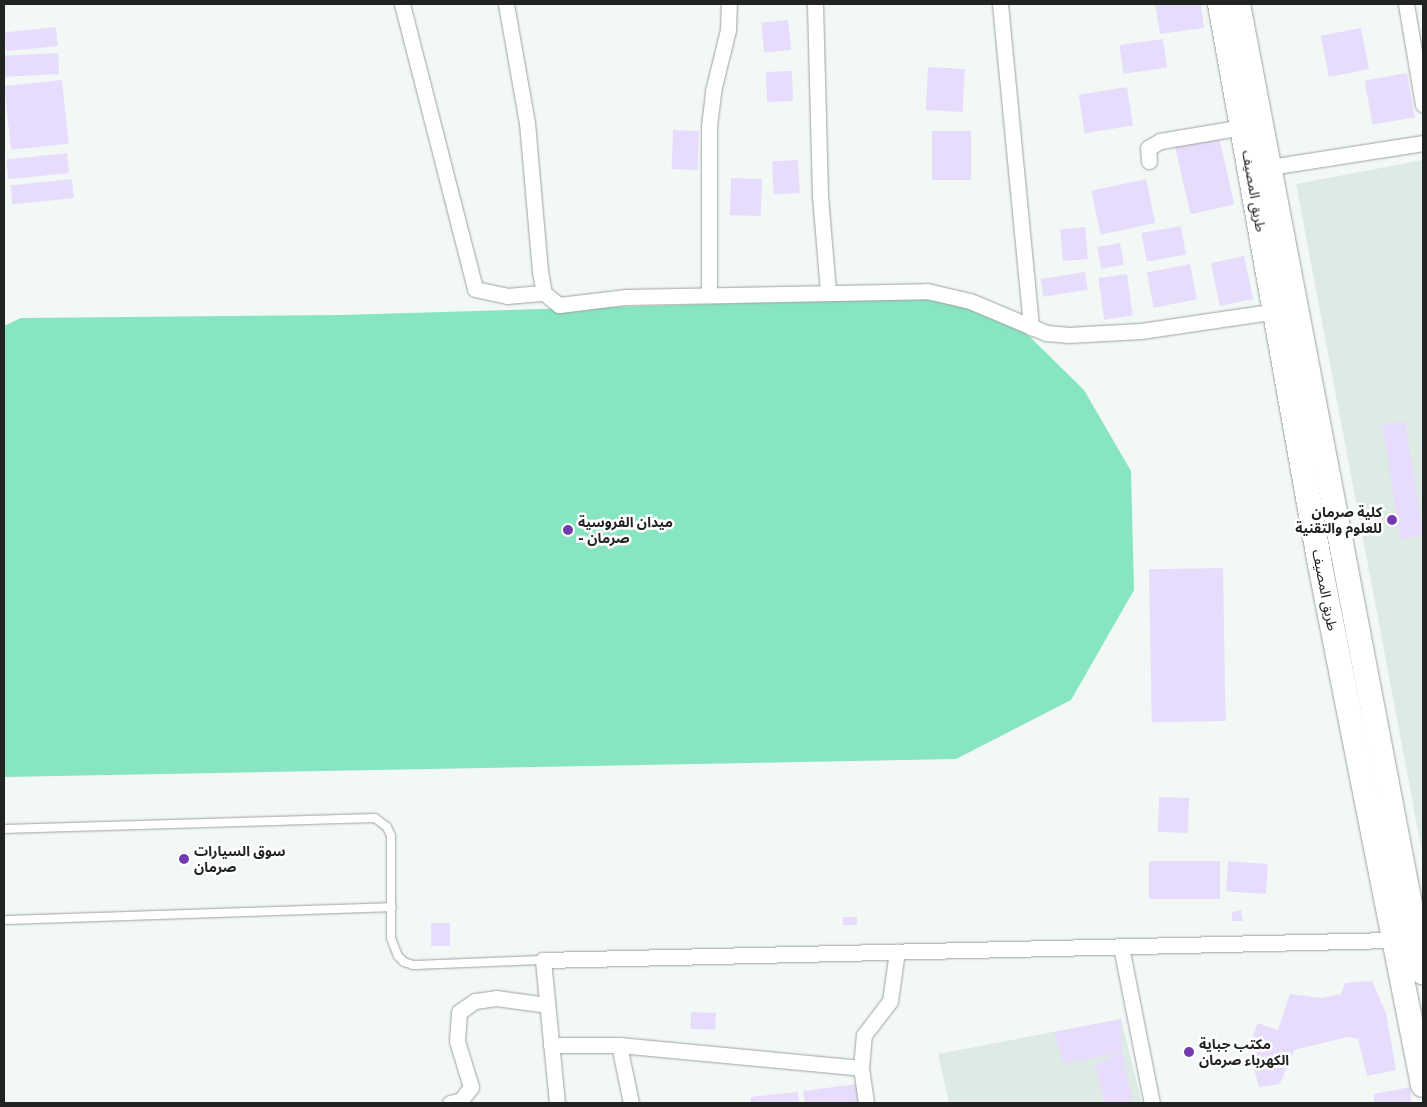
<!DOCTYPE html>
<html>
<head>
<meta charset="utf-8">
<style>
  body { margin:0 }
  #map { position:relative; width:1427px; height:1107px; overflow:hidden; background:#f2f8f6; font-family:Raleway,"Noto Sans Arabic",sans-serif }
  div>[style] { position:absolute }
  .built>* { inset:0; background:#deebe5 }
  .green>* { inset:0; background:#87e5c2 }
  .building>* { inset:0; background:#e8dcfc; transform-origin:0 0 }
  .roads { filter:drop-shadow(0 0 1px #9da2a0) drop-shadow(0 0 1px #9da2a0) }
  .service>* { height:8px; margin:-4px; padding:0 4px; transform-origin:4px; border-radius:4px; background:#fff }
  .minor>* { height:15px; margin:-7.5px; padding:0 7.5px; transform-origin:7.5px; border-radius:7.5px; background:#fff }
  .primary>* { height:24px; margin:-12px; padding:0 12px; transform-origin:12px; border-radius:12px; background:#fff }
  .dots>* { width:14px; height:14px; translate:-50% -50%; box-sizing:border-box; border:2px solid #fff; border-radius:50% }
  span { translate:-50% -50%; white-space:nowrap; text-align:center; line-height:1.15; -webkit-text-stroke:5px #fff; paint-order:stroke }
  .street-label { font-size:14px; color:#222423 }
  .poi-label { font-size:14px; color:#222423; font-weight:700 }
  .right { translate:-100% -50%; text-align:right }
  .left { translate:0 -50%; text-align:left }
  .frame { position:absolute; inset:0; border:5px solid #222423; pointer-events:none }
</style>
</head>
<body>
<div id="map">
  <div class="built">
    <i style="clip-path:polygon(1423px 160px,1423px 857px,1296px 184px)"></i>
    <i style="clip-path:polygon(1121px 1019px,1142px 1103px,949px 1103px,938px 1054px)"></i>
  </div>
  <div class="green">
    <i style="clip-path:polygon(915px 298px,960px 305px,1027px 334px,1084px 390px,1131px 471px,1134px 590px,1071px 700px,956px 759px,4px 777px,4px 326px,21px 318px,341px 315px)"></i>
  </div>
  <div class="building">
    <i style="clip-path:polygon(1155px 4px,1201px 4px,1204px 28px,1160px 34px)"></i>
    <i style="left:788px;top:20px;width:30px;height:27px;rotate:84deg"></i>
    <i style="left:56px;top:27px;width:19px;height:52px;rotate:84deg"></i>
    <i style="left:1361px;top:28px;width:42px;height:41px;rotate:79deg"></i>
    <i style="left:1163px;top:39px;width:29px;height:44px;rotate:82deg"></i>
    <i style="left:58px;top:53px;width:21px;height:54px;rotate:87deg"></i>
    <i style="left:928px;top:67px;width:37px;height:43px;rotate:3deg"></i>
    <i style="left:792px;top:71px;width:30px;height:26px;rotate:88deg"></i>
    <i style="left:1407px;top:73px;width:45px;height:43px;rotate:80deg"></i>
    <i style="left:62px;top:80px;width:64px;height:58px;rotate:84deg"></i>
    <i style="left:1127px;top:87px;width:39px;height:49px;rotate:81deg"></i>
    <i style="left:673px;top:130px;width:26px;height:39px;rotate:2deg"></i>
    <i style="left:932px;top:131px;width:39px;height:49px"></i>
    <i style="left:1218px;top:133px;width:73px;height:45px;rotate:77deg"></i>
    <i style="left:67px;top:153px;width:20px;height:61px;rotate:84deg"></i>
    <i style="left:798px;top:160px;width:33px;height:26px;rotate:87deg"></i>
    <i style="left:731px;top:178px;width:31px;height:37px;rotate:2deg"></i>
    <i style="left:72px;top:179px;width:19px;height:62px;rotate:84deg"></i>
    <i style="left:1146px;top:179px;width:45px;height:56px;rotate:78deg"></i>
    <i style="left:1181px;top:226px;width:29px;height:40px;rotate:80deg"></i>
    <i style="left:1085px;top:227px;width:32px;height:25px;rotate:85deg"></i>
    <i style="left:1120px;top:243px;width:22px;height:23px;rotate:80deg"></i>
    <i style="left:1244px;top:256px;width:44px;height:34px;rotate:78deg"></i>
    <i style="left:1190px;top:264px;width:36px;height:44px;rotate:79deg"></i>
    <i style="left:1085px;top:272px;width:18px;height:45px;rotate:81deg"></i>
    <i style="left:1127px;top:274px;width:42px;height:29px;rotate:82deg"></i>
    <i style="left:1405px;top:421px;width:116px;height:23px;rotate:81deg"></i>
    <i style="left:1223px;top:568px;width:153px;height:74px;rotate:89deg"></i>
    <i style="left:1159px;top:797px;width:30px;height:35px;rotate:2deg"></i>
    <i style="left:1220px;top:861px;width:38px;height:71px;rotate:90deg"></i>
    <i style="left:1268px;top:864px;width:30px;height:40px;rotate:94deg"></i>
    <i style="clip-path:polygon(1241px 910px,1243px 921px,1232px 921px,1232px 912px)"></i>
    <i style="left:857px;top:917px;width:8px;height:14px;rotate:90deg"></i>
    <i style="left:431px;top:923px;width:19px;height:23px"></i>
    <i style="clip-path:polygon(1372px 981px,1386px 1013px,1396px 1070px,1367px 1076px,1358px 1039px,1348px 1037px,1294px 1050px,1280px 1084px,1259px 1087px,1254px 1069px,1256px 1056px,1251px 1040px,1258px 1023px,1278px 1030px,1290px 994px,1322px 998px,1341px 994px,1345px 983px)"></i>
    <i style="left:691px;top:1012px;width:25px;height:17px;rotate:2deg"></i>
    <i style="clip-path:polygon(1121px 1019px,1122px 1052px,1133px 1103px,1104px 1103px,1095px 1064px,1122px 1052px,1063px 1064px,1054px 1032px)"></i>
    <i style="clip-path:polygon(857px 1084px,859px 1103px,805px 1103px,803px 1091px)"></i>
    <i style="clip-path:polygon(1410px 1087px,1411px 1103px,1374px 1103px,1374px 1094px)"></i>
    <i style="clip-path:polygon(798px 1092px,799px 1103px,751px 1103px,751px 1097px)"></i>
  </div>
  <div class="roads">
    <div class="service">
      <i style="left:4px;top:829px;width:371px;rotate:-1.7deg"></i>
      <i style="left:375px;top:818px;width:15px;rotate:37deg"></i>
      <i style="left:387px;top:827px;width:10px;rotate:66deg"></i>
      <i style="left:391px;top:836px;width:102px;rotate:90deg"></i>
      <i style="left:391px;top:938px;width:19px;rotate:69deg"></i>
      <i style="left:398px;top:956px;width:8px;rotate:45deg"></i>
      <i style="left:404px;top:962px;width:9px;rotate:18deg"></i>
      <i style="left:413px;top:965px;width:130px;rotate:-2.2deg"></i>
      <i style="left:4px;top:920px;width:388px;rotate:-1.9deg"></i>
    </div>
    <div class="minor">
      <i style="left:402px;top:4px;width:294px;rotate:75.6deg"></i>
      <i style="left:475px;top:289px;width:33px;rotate:12deg"></i>
      <i style="left:507px;top:296px;width:37px;rotate:-5deg"></i>
      <i style="left:506px;top:4px;width:121px;rotate:80deg"></i>
      <i style="left:527px;top:123px;width:149px;rotate:85deg"></i>
      <i style="left:540px;top:271px;width:22px;rotate:80deg"></i>
      <i style="left:544px;top:293px;width:19px;rotate:39deg"></i>
      <i style="left:559px;top:305px;width:66px;rotate:-6.9deg"></i>
      <i style="left:625px;top:297px;width:302px;rotate:-1.1deg"></i>
      <i style="left:927px;top:291px;width:44px;rotate:13.1deg"></i>
      <i style="left:970px;top:301px;width:82px;rotate:22.8deg"></i>
      <i style="left:1046px;top:333px;width:21px;rotate:5deg"></i>
      <i style="left:1067px;top:335px;width:74px;rotate:-3.1deg"></i>
      <i style="left:1141px;top:331px;width:144px;rotate:-8.4deg"></i>
      <i style="left:815px;top:4px;width:192px;rotate:88.5deg"></i>
      <i style="left:820px;top:196px;width:96px;rotate:85.2deg"></i>
      <i style="left:1000px;top:4px;width:325px;rotate:84.5deg"></i>
      <i style="left:1406px;top:4px;width:102px;rotate:80.4deg"></i>
      <i style="left:1149px;top:161px;width:13px;rotate:-94deg"></i>
      <i style="left:1148px;top:148px;width:14px;rotate:-30deg"></i>
      <i style="left:1160px;top:141px;width:84px;rotate:-9.6deg"></i>
      <i style="left:1270px;top:167px;width:155px;rotate:-8.9deg"></i>
      <i style="left:709px;top:295px;width:169px;rotate:-90deg"></i>
      <i style="left:709px;top:126px;width:35px;rotate:-83deg"></i>
      <i style="left:713px;top:91px;width:63px;rotate:-76.2deg"></i>
      <i style="left:728px;top:30px;width:26px;rotate:-88deg"></i>
      <i style="left:1121px;top:947px;width:159px;rotate:78.8deg"></i>
      <i style="left:551px;top:1045px;width:68px"></i>
      <i style="left:619px;top:1045px;width:243px;rotate:5.4deg"></i>
      <i style="left:619px;top:1045px;width:59px;rotate:78.3deg"></i>
      <i style="left:450px;top:1103px;width:11px;rotate:-15deg"></i>
      <i style="left:461px;top:1100px;width:16px;rotate:-52deg"></i>
      <i style="left:471px;top:1087px;width:48px;rotate:-106.9deg"></i>
      <i style="left:457px;top:1041px;width:29px;rotate:-86deg"></i>
      <i style="left:459px;top:1012px;width:19px;rotate:-35deg"></i>
      <i style="left:475px;top:1001px;width:21px;rotate:-8deg"></i>
      <i style="left:496px;top:998px;width:51px;rotate:7.8deg"></i>
      <i style="left:557px;top:1103px;width:144px;rotate:-95.6deg"></i>
      <i style="left:543px;top:960px;width:851px;rotate:-1.35deg"></i>
      <i style="left:866px;top:1103px;width:35px;rotate:-98deg"></i>
      <i style="left:861px;top:1068px;width:33px;rotate:-85deg"></i>
      <i style="left:864px;top:1035px;width:43px;rotate:-52.6deg"></i>
      <i style="left:890px;top:1001px;width:50px;rotate:-82deg"></i>
    </div>
    <div class="primary">
      <i style="left:1220px;top:4px;width:570px;rotate:79.89deg"></i>
      <i style="left:1320px;top:565px;width:530px;rotate:78.8deg"></i>
      <i style="left:1238px;top:4px;width:986px;rotate:79.18deg"></i>
    </div>
  </div>
  <div class="dots">
    <i style="left:1392px;top:520px;background:#733ab0"></i>
    <i style="left:568px;top:530px;background:#733ab0"></i>
    <i style="left:184px;top:859px;background:#733ab0"></i>
    <i style="left:1189px;top:1052px;background:#733ab0"></i>
  </div>
  <div class="street-label">
    <span style="left:1254px;top:191px;rotate:80deg">طريق المصيف</span>
    <span style="left:1325px;top:590px;rotate:79deg">طريق المصيف</span>
  </div>
  <div class="poi-label">
    <span class="right" style="left:1382px;top:520px">كلية صرمان<br>للعلوم والتقنية</span>
    <span class="left" style="left:578px;top:530px">ميدان الفروسية<br>- صرمان</span>
    <span class="left" style="left:194px;top:859px">سوق السيارات<br>صرمان</span>
    <span class="left" style="left:1199px;top:1052px">مكتب جباية<br>الكهرباء صرمان</span>
  </div>
  <div class="frame"></div>
</div>
</body>
</html>
